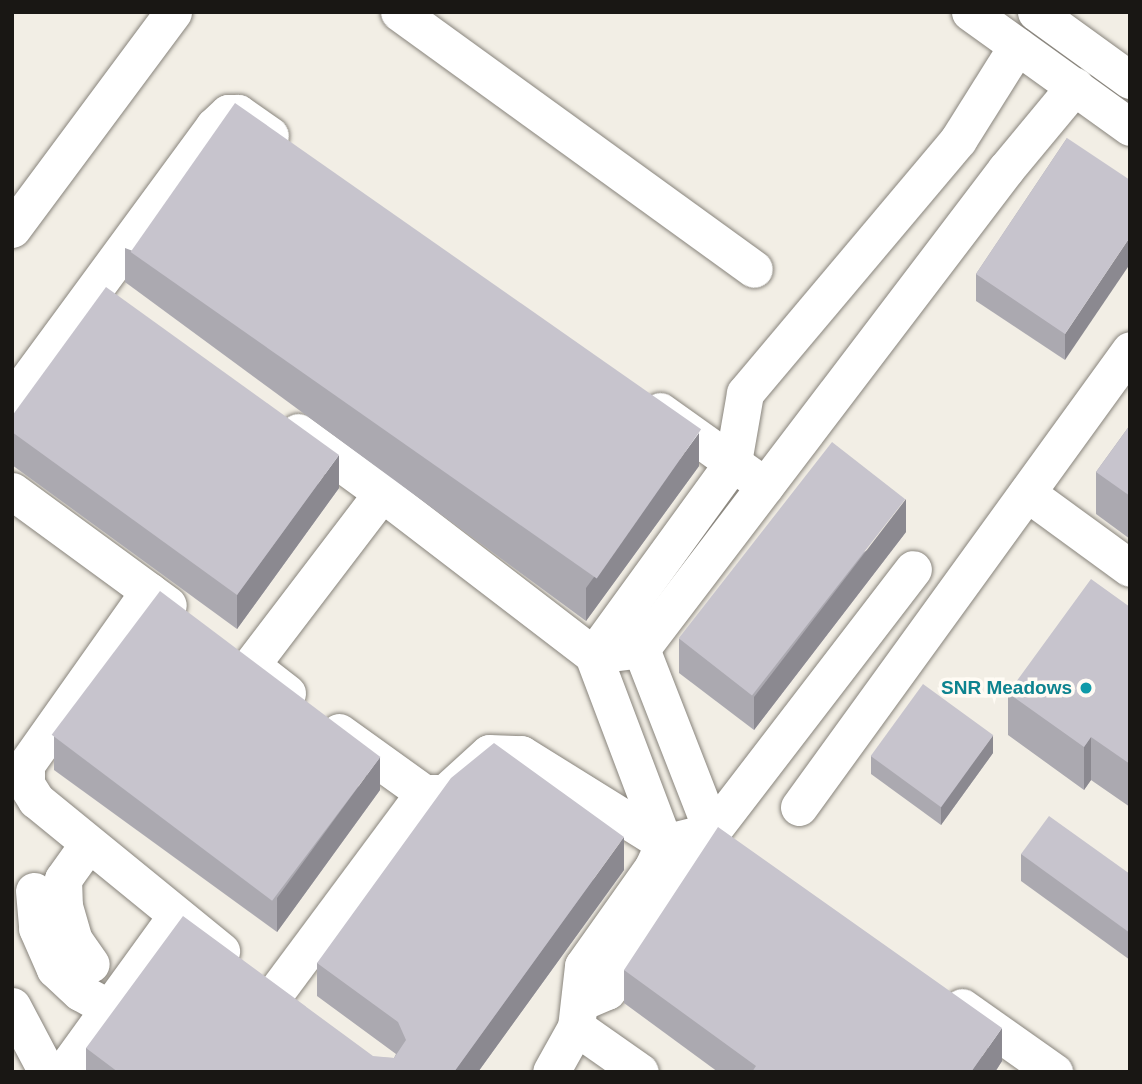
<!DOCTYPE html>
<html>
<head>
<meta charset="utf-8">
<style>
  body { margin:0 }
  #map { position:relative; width:1142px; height:1084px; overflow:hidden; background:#f2eee5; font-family:Arial,sans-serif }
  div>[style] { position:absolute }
  .roads { filter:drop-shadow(0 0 2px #88847c) drop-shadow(0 0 2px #88847c) }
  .minor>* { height:37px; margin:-18.5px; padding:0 18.5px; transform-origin:18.5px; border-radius:18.5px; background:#fff }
  .wall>* { inset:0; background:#aba9b0 }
  .shaded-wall>* { inset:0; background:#8b8990 }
  .building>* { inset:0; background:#c7c4cd; transform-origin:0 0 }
  .dots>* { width:19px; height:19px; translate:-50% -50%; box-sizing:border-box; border:4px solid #fffbf4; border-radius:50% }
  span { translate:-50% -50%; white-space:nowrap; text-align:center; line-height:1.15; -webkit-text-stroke:7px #fffbf4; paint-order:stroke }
  .culture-label { font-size:19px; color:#0d838f; font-weight:700 }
  .right { translate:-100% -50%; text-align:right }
  .frame { position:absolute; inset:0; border:14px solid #191714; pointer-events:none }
</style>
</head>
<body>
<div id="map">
  <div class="roads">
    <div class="minor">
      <i style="left:399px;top:12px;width:438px;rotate:35.9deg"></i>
      <i style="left:970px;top:12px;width:197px;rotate:35.7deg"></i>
      <i style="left:1036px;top:12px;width:116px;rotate:35.9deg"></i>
      <i style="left:12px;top:229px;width:270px;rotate:-53.4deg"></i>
      <i style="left:12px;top:401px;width:341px;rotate:-53.7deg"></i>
      <i style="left:214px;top:126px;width:19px;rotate:-43deg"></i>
      <i style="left:228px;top:113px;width:10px"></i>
      <i style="left:238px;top:113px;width:39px;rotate:35deg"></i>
      <i style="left:660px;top:411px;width:129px;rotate:35.5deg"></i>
      <i style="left:298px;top:432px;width:104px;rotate:36deg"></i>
      <i style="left:12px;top:491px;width:193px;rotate:36.2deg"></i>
      <i style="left:1027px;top:493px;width:127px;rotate:36.1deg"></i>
      <i style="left:149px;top:591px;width:213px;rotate:125.3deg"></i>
      <i style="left:26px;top:765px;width:19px;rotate:90deg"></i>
      <i style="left:26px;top:784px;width:19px;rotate:58deg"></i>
      <i style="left:36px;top:800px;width:239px;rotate:39.2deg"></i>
      <i style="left:593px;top:655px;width:48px;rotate:-7.1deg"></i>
      <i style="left:641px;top:649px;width:603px;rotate:-52.75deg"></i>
      <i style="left:1006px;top:169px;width:108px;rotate:-50.3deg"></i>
      <i style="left:593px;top:655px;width:238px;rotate:-54deg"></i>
      <i style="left:733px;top:462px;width:70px;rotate:-80.1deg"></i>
      <i style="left:745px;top:393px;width:331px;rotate:-49.9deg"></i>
      <i style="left:958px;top:140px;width:111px;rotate:-57.9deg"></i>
      <i style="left:287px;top:693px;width:46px;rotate:-142.1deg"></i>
      <i style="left:251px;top:665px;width:216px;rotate:-52.7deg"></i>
      <i style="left:382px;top:493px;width:266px;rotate:37.5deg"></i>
      <i style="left:593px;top:655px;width:201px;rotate:69.3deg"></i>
      <i style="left:664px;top:843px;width:26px;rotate:115deg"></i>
      <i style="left:653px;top:867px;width:121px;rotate:125.3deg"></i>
      <i style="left:583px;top:966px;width:61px;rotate:96.5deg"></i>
      <i style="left:576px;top:1027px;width:51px;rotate:119.1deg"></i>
      <i style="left:339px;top:732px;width:105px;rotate:35.7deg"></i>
      <i style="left:424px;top:793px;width:21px"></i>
      <i style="left:445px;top:793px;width:59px;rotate:-42.3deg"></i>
      <i style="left:489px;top:753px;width:32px;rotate:2deg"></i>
      <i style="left:521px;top:754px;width:168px;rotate:31.9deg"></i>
      <i style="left:664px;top:843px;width:49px;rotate:-14deg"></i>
      <i style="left:712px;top:831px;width:330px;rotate:-52.5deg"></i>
      <i style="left:799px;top:807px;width:564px;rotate:-54.08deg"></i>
      <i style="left:88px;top:844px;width:43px;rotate:125.5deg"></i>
      <i style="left:63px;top:879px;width:27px;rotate:88deg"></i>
      <i style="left:64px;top:906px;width:35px;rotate:74deg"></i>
      <i style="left:74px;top:940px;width:29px;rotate:55deg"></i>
      <i style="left:34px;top:891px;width:37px;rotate:85deg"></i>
      <i style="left:37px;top:928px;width:45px;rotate:66.3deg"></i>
      <i style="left:55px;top:969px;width:34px;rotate:43deg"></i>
      <i style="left:80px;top:992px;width:33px;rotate:29deg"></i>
      <i style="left:276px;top:992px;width:248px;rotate:-53.4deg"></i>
      <i style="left:581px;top:1002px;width:28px;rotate:-23deg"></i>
      <i style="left:607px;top:991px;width:191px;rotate:-56.7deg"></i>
      <i style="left:712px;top:831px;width:195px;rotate:-111.3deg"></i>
      <i style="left:12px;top:1006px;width:75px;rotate:62.1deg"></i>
      <i style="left:962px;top:1007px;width:113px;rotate:35.2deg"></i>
      <i style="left:576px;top:1027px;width:78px;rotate:35.1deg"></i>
      <i style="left:63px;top:1072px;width:191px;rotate:-54.1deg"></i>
    </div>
  </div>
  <div class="wall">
    <i style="clip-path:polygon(1067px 138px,1065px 360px,976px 301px,976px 274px)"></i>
    <i style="clip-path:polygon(125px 248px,699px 466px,586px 621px,125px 282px)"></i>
    <i style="clip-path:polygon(12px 416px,339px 488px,237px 629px,12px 465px)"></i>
    <i style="clip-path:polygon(1130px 425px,1130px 539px,1096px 514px,1096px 472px)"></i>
    <i style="clip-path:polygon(906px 532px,754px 730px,679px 673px,679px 639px)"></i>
    <i style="clip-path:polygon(1130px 607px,1130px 807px,1091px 780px,1084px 790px,1008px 735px,1008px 693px)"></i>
    <i style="clip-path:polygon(54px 736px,380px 790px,277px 932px,54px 770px)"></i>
    <i style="clip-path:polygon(993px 753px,941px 825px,871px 774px,871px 756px)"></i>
    <i style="clip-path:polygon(1021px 854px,1130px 874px,1130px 960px,1021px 881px)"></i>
    <i style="clip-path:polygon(624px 870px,478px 1072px,86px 1072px,86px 1048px,394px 1058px,396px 1054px,317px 996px,317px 963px)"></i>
    <i style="clip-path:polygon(624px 970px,1002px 1061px,995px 1072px,718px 1072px,624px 1003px)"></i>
  </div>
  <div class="shaded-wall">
    <i style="clip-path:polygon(1130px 237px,1130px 264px,1065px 360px,1065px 334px)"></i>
    <i style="clip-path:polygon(699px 433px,699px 466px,586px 621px,586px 588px)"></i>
    <i style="clip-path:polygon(339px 455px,339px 488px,237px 629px,237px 595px)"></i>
    <i style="clip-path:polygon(906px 499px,906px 532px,754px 730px,754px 697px)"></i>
    <i style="clip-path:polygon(993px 735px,993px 753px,941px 825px,941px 806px)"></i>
    <i style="clip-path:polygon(1091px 737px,1091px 780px,1084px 790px,1084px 747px)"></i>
    <i style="clip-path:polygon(380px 757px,380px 790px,277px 932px,277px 898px)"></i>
    <i style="clip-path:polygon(624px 837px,624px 870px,478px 1072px,454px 1072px)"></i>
    <i style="clip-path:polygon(1002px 1028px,1002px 1061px,995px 1072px,971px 1072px)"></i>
  </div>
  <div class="building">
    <i style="left:235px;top:103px;width:569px;height:182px;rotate:35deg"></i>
    <i style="clip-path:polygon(1067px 138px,1130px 180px,1130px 237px,1065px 334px,976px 274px)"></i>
    <i style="clip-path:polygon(106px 287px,339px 455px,237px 595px,12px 432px,12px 416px)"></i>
    <i style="clip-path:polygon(1130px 425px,1130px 496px,1096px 472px)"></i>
    <i style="left:832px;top:442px;width:93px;height:249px;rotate:38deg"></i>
    <i style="clip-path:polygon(1091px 579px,1130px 607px,1130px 764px,1091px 737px,1084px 747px,1008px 693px)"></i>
    <i style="left:160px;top:591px;width:276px;height:180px;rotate:37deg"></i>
    <i style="left:923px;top:684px;width:87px;height:89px;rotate:36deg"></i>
    <i style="clip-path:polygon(494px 743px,624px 837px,454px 1072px,118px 1072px,86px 1048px,183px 916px,373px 1056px,394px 1058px,406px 1040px,398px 1022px,317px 963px,451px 778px)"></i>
    <i style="clip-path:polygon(1049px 816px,1130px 874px,1130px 933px,1021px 854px)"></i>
    <i style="clip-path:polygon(718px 827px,1002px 1028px,971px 1072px,752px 1072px,756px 1066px,624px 970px)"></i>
  </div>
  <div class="dots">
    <i style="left:1086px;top:688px;background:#0f9aa8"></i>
  </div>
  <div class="culture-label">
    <span class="right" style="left:1072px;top:688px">SNR Meadows</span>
  </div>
  <div class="frame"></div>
</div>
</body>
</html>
